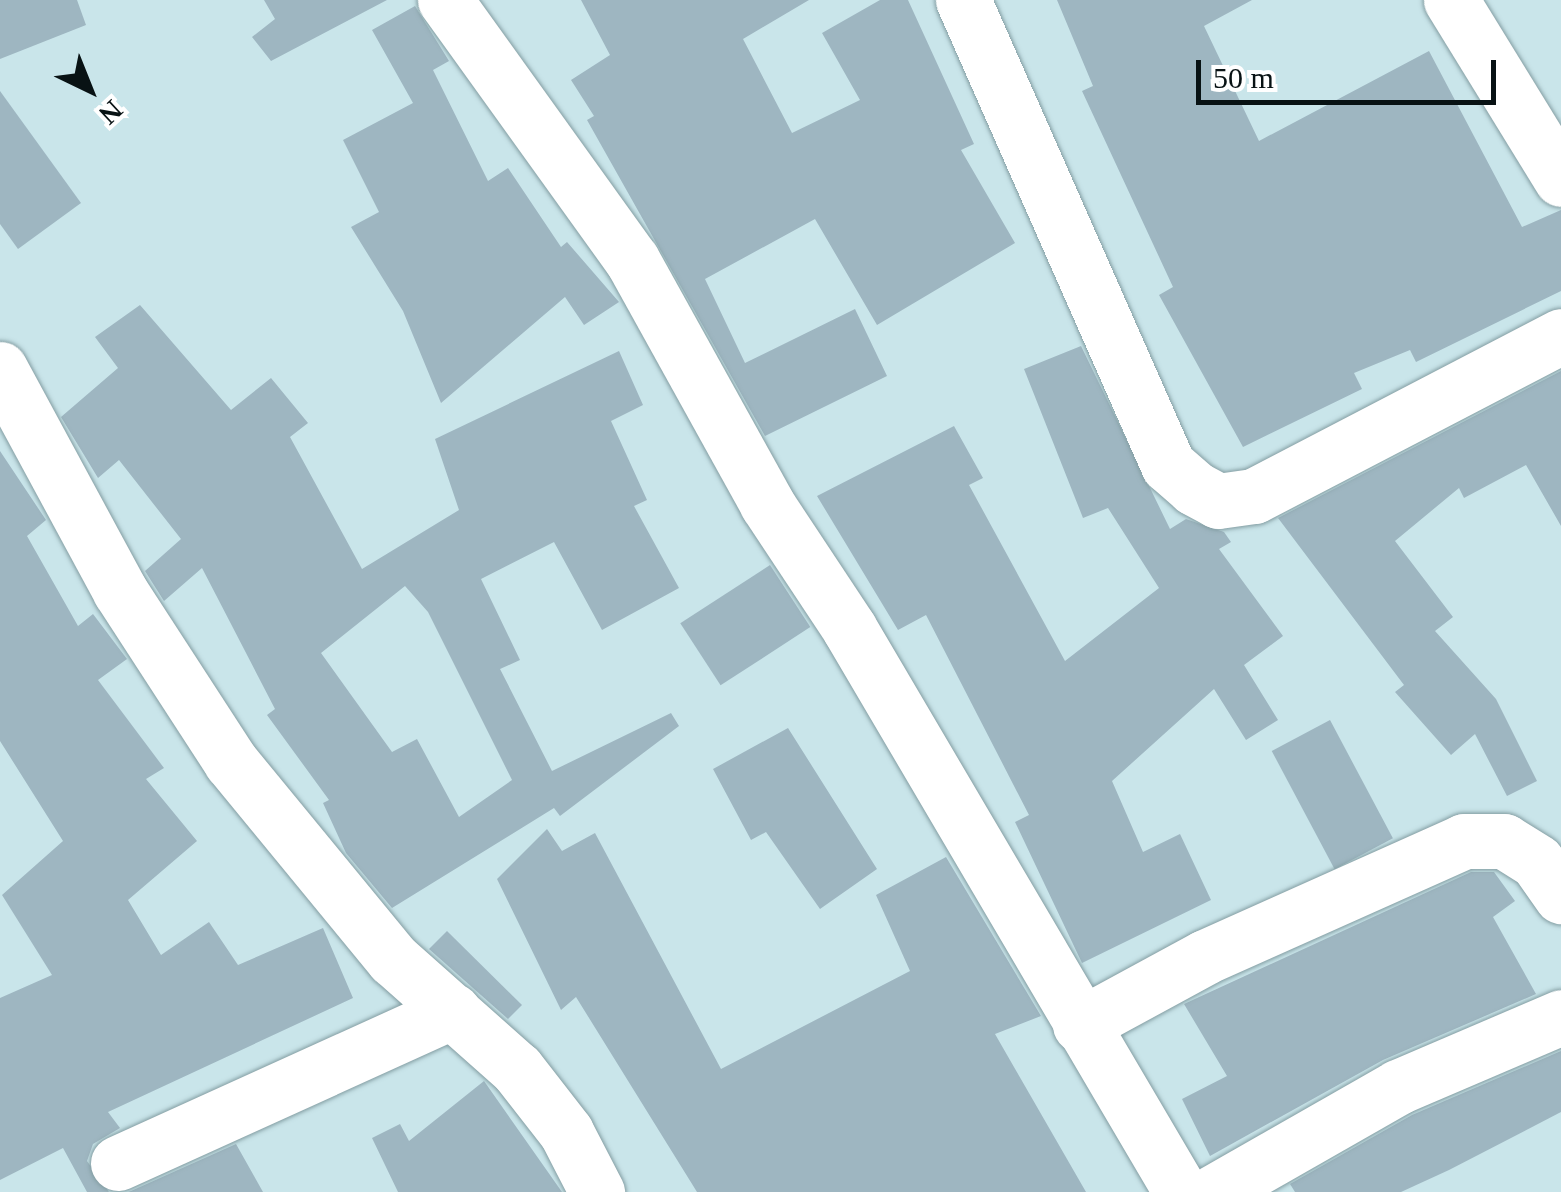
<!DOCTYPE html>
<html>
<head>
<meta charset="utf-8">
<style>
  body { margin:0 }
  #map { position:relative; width:1561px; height:1192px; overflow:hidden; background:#c9e5ea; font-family:"Times New Roman",serif }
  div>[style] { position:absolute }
  .building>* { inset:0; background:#9eb6c1; transform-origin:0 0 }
  .roads { filter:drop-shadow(0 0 2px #839da2) drop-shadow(0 0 2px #839da2) }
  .minor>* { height:55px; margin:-27.5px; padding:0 27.5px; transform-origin:27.5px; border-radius:27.5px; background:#fff }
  span { translate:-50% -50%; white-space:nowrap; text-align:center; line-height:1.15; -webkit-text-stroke:8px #fff; paint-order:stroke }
  .north { position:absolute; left:40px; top:40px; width:100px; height:100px; -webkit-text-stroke:8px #fff; paint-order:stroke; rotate:137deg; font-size:28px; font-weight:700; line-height:40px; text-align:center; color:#081214 }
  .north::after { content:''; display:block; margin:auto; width:35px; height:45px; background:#081214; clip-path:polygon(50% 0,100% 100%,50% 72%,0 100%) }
  .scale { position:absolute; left:1196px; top:60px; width:300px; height:45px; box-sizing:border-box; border:5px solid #081214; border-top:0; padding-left:12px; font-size:30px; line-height:35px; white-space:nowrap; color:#081214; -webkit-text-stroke:8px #fff; paint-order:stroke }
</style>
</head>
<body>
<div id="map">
  <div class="building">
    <i style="clip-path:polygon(0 0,77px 0,86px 25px,0 59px)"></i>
    <i style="clip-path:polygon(264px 0,387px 0,271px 61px,252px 37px,275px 19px)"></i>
    <i style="clip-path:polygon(581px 0,809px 0,743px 39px,792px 133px,860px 100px,822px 33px,880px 0,908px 0,974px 144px,961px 150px,1015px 243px,877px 325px,815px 219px,705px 279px,745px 363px,855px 309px,887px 376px,765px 436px,587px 120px,594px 116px,571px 80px,610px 55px)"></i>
    <i style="clip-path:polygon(1057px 0,1252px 0,1204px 26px,1259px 141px,1429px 51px,1522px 227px,1561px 210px,1561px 291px,1416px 362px,1410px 350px,1354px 373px,1362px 389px,1243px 447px,1159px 295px,1173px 287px,1082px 91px,1093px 86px)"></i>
    <i style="clip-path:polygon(415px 6px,449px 61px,433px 70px,488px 181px,508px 168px,561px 247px,567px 242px,619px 302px,584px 325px,565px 297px,441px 403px,403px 311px,351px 227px,379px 212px,343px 140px,413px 103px,372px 30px)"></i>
    <i style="clip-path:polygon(0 91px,81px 203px,18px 249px,0 224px)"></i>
    <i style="clip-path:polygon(evenodd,140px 305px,231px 410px,271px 378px,308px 423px,290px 437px,362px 569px,459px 510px,435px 439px,619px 351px,643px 405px,611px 421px,647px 500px,634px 506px,679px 588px,602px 630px,554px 542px,481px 579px,520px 660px,500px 669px,552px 771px,671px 713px,679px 726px,560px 816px,554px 808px,392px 908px,346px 853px,323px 803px,329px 800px,267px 715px,275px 709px,202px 568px,164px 601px,145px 571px,181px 539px,119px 460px,98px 478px,61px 417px,118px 368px,95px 337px,140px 305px,405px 586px,428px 612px,512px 780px,459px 817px,417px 739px,392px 752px,321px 653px,405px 586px)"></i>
    <i style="clip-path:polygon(1081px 346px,1170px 529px,1186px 519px,1224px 532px,1231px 542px,1219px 549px,1283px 636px,1244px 665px,1278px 720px,1246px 740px,1214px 689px,1112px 781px,1143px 852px,1180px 834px,1211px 900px,1082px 963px,1015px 822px,1029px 815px,926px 615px,898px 630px,817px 496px,954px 426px,983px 478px,969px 485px,1065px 661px,1159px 588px,1108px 508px,1083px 518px,1024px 369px)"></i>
    <i style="clip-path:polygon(1561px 371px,1561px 526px,1526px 465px,1464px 498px,1459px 488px,1395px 541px,1453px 617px,1435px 631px,1496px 699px,1537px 781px,1507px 796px,1475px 734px,1451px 755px,1395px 692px,1404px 685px,1278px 518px)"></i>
    <i style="clip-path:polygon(0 451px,46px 520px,27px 536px,78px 626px,93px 614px,127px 659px,98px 680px,164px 768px,146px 779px,197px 841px,128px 900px,161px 955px,209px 922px,238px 965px,323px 928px,353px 998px,108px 1112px,120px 1128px,93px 1144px,87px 1161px,109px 1192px,87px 1192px,63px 1148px,0 1180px,0 998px,52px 975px,2px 895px,63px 841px,0 741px)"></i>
    <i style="left:770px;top:565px;width:74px;height:107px;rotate:57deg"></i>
    <i style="left:1330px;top:720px;width:134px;height:66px;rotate:62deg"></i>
    <i style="clip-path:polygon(788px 728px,877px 869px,820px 909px,766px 832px,751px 840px,713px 769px)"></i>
    <i style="clip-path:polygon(547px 829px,562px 851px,595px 833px,721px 1069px,910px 971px,876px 895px,946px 857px,1041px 1016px,995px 1034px,1086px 1192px,697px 1192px,576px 997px,561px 1010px,497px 879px)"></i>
    <i style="clip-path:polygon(1471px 872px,1494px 872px,1515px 901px,1493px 917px,1536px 994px,1383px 1060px,1210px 1156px,1182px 1099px,1227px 1076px,1184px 1004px)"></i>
    <i style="clip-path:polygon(447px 931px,522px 1005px,508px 1019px,429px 949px)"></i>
    <i style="clip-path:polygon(1561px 1051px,1561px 1112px,1449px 1170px,1401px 1192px,1295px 1192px,1290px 1184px,1412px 1115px)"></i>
    <i style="clip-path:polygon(484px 1081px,562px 1192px,398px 1192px,372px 1138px,400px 1124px,409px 1141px)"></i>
    <i style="clip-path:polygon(236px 1144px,263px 1192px,128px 1192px,131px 1191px)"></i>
  </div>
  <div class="roads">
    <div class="minor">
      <i style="left:445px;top:0;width:320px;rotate:54.3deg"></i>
      <i style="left:632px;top:260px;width:279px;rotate:61deg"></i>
      <i style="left:767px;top:504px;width:149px;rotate:56.5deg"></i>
      <i style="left:849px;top:628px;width:654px;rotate:59.52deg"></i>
      <i style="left:963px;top:0;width:508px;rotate:66.21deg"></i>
      <i style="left:1168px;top:465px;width:35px;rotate:41deg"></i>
      <i style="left:1194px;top:488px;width:27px;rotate:28deg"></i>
      <i style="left:1218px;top:501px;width:36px;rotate:-8deg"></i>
      <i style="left:1254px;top:496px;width:346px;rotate:-27.5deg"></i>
      <i style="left:1451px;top:0;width:210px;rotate:58.4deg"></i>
      <i style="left:0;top:369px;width:252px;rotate:61.6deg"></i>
      <i style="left:120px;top:591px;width:204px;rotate:57deg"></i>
      <i style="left:231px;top:762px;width:255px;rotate:50.6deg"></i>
      <i style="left:393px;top:959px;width:166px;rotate:41.6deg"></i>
      <i style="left:517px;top:1069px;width:80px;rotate:52.1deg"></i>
      <i style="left:566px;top:1132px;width:68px;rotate:62.7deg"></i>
      <i style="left:1080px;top:1025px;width:142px;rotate:-28.5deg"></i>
      <i style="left:1205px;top:957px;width:284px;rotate:-24.1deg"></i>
      <i style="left:1464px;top:841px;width:40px"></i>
      <i style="left:1504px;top:841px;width:39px;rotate:32deg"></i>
      <i style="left:1537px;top:862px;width:42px;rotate:54.8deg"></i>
      <i style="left:118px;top:1163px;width:368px;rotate:-24.4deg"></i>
      <i style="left:1214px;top:1192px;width:212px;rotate:-29.7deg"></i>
      <i style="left:1398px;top:1087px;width:177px;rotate:-23.2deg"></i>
    </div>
  </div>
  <div class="north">N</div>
  <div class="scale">50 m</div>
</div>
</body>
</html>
